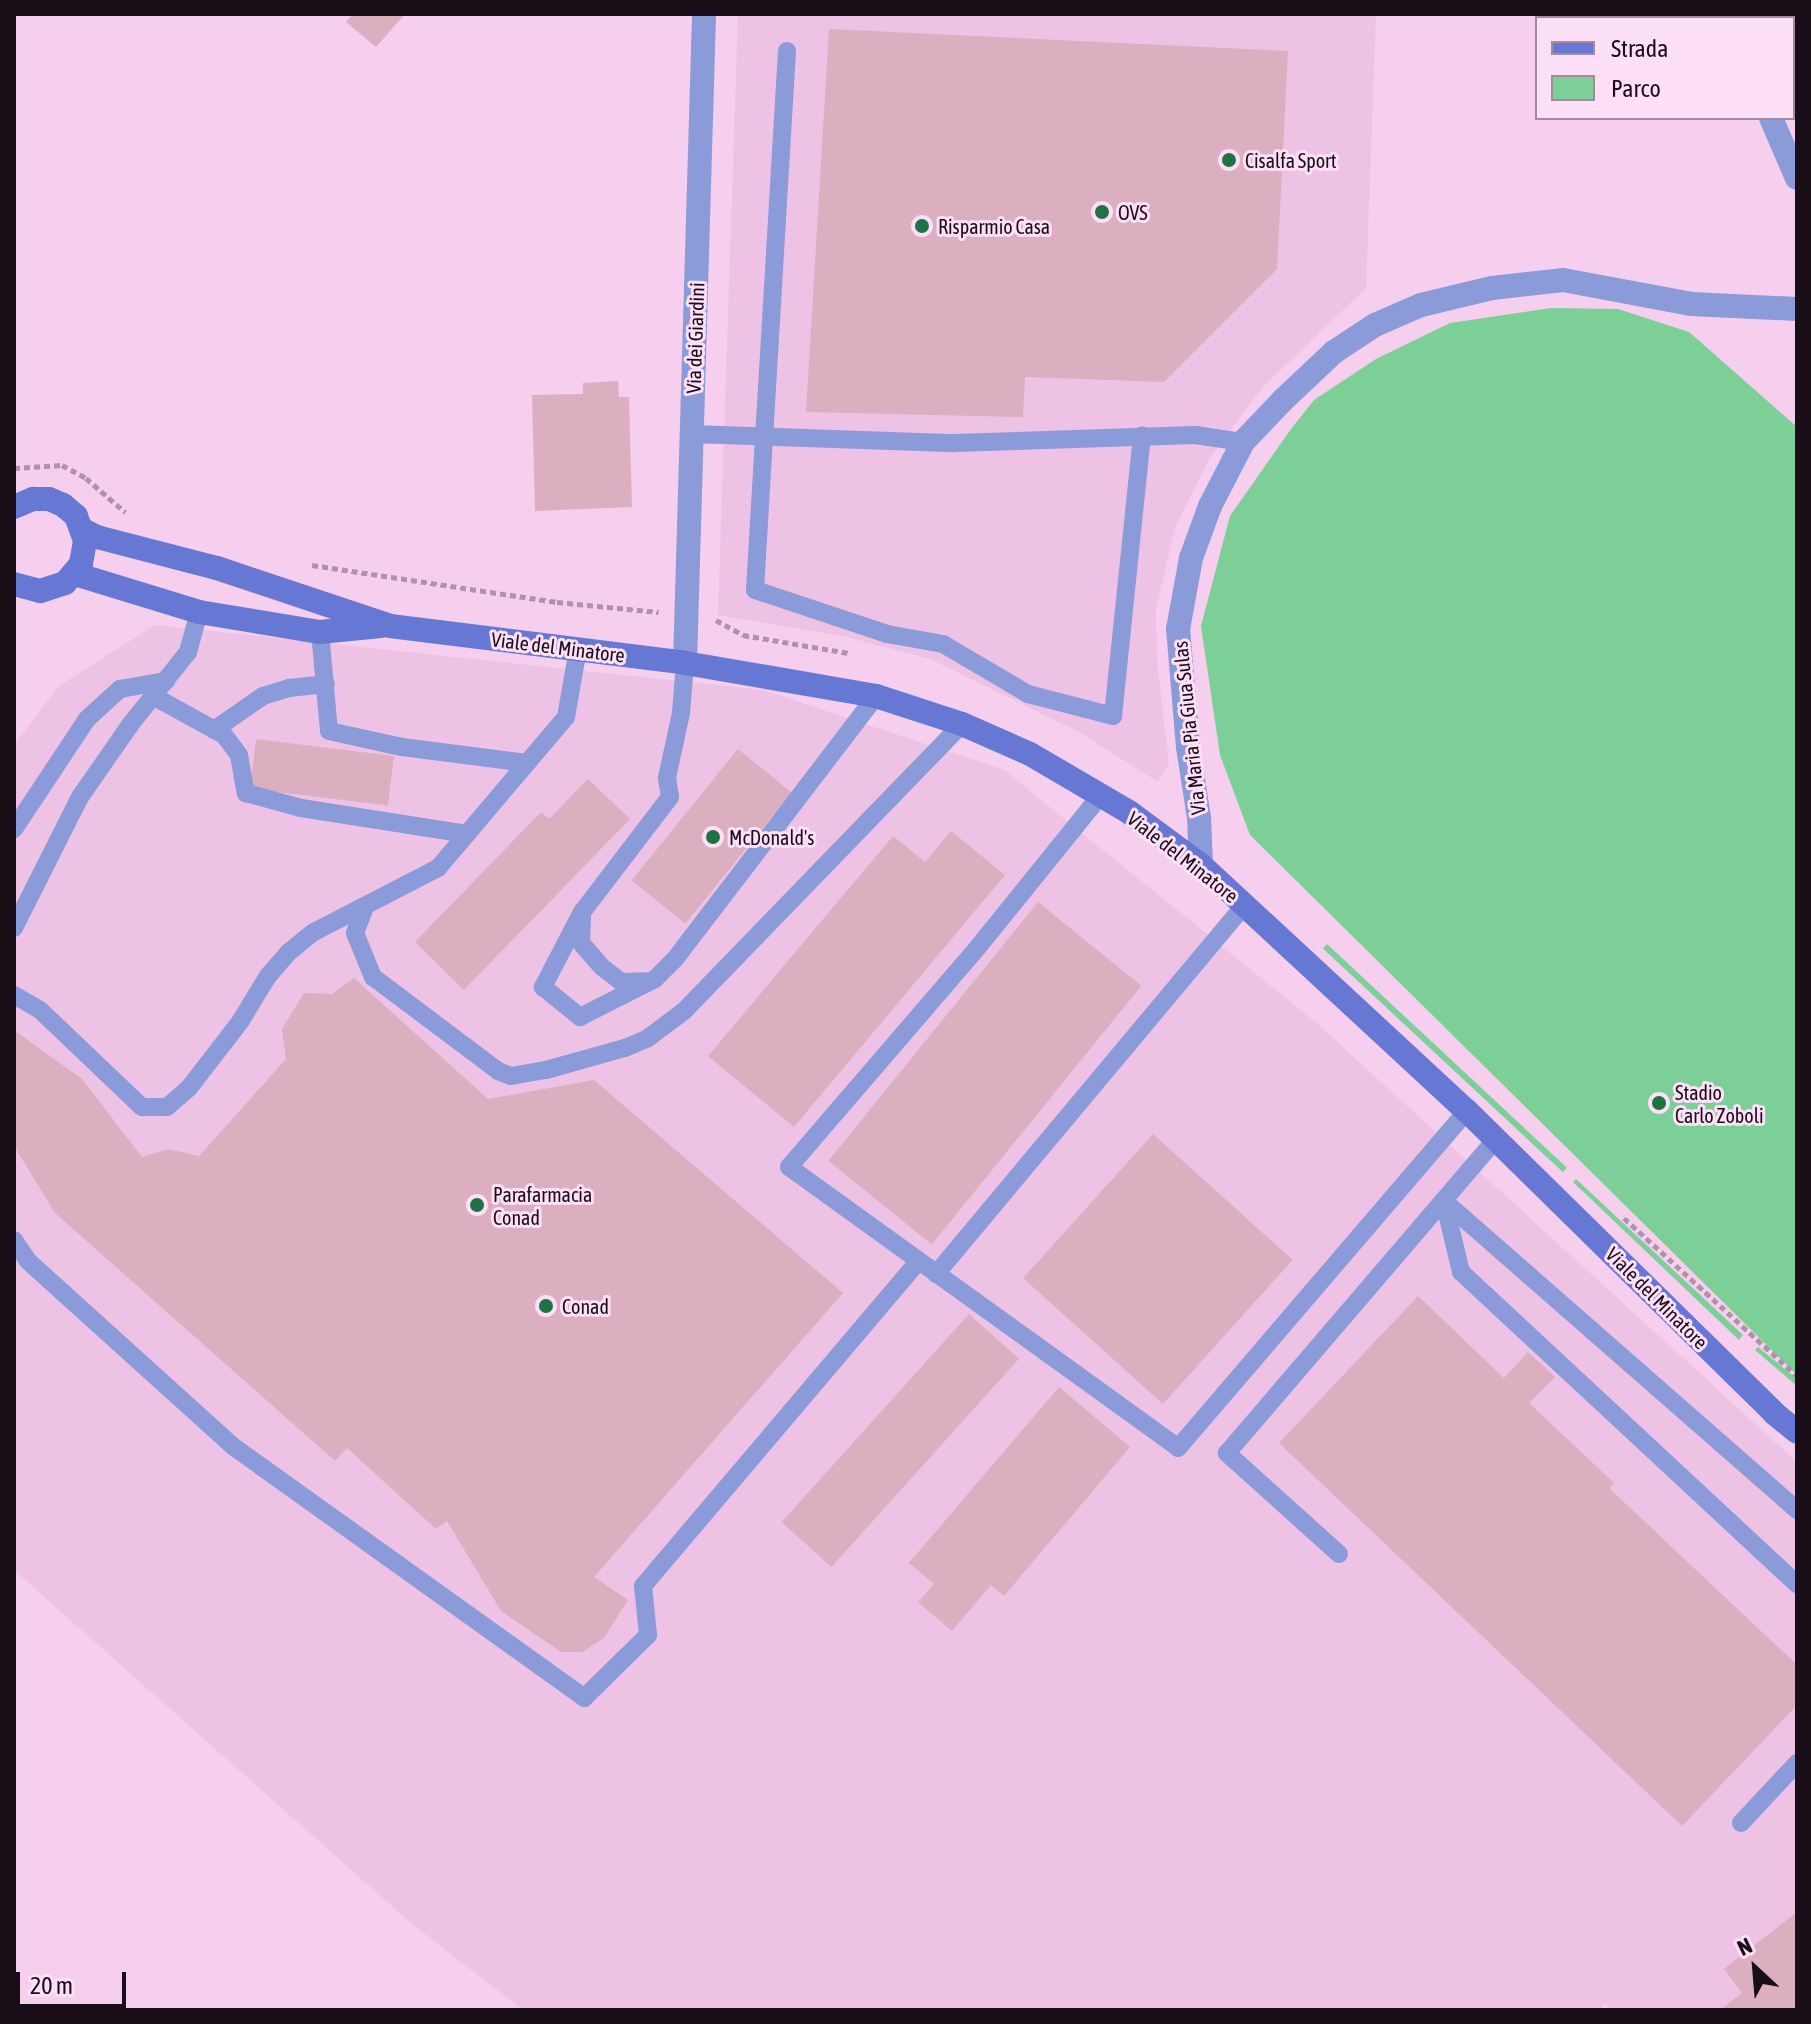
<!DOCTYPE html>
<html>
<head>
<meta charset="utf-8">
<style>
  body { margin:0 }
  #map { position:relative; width:1811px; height:2024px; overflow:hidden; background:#f5cfed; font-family:"Asap Condensed",sans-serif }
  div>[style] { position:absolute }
  .built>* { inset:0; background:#edc2e4 }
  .green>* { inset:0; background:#7ccf97; transform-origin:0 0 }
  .building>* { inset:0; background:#dcafc0; transform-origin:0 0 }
  .path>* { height:5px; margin-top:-2.5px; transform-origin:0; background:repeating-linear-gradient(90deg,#b092aa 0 6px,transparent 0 10px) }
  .service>* { height:18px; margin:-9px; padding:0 9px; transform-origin:9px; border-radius:9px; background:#8b9ad9 }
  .minor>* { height:24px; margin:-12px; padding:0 12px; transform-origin:12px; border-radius:12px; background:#8b9ad9 }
  .secondary>* { height:24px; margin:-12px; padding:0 12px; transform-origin:12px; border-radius:12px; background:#6677d4 }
  .dots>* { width:22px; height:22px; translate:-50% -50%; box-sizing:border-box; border:4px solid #fddff7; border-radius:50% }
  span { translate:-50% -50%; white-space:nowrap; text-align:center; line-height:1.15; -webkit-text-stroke:6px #fddff7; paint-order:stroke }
  .poi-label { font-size:20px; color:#190d17 }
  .left { translate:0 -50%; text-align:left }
  .street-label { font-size:20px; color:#190d17 }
  .frame { position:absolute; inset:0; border:16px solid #190d17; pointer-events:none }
  .legend { position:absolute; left:1535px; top:16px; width:260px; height:104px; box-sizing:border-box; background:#fddff7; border:2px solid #a28b9d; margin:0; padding:10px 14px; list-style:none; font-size:24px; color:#190d17 }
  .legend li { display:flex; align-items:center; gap:16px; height:40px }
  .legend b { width:40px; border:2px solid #a28b9d }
  .north { position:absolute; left:1715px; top:1928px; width:80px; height:80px; -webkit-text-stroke:6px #fddff7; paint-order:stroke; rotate:334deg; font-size:22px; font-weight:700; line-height:32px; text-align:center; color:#190d17 }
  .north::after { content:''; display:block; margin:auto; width:28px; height:36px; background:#190d17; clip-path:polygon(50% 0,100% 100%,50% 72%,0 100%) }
  .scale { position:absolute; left:16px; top:1972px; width:110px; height:36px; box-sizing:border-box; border:4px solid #190d17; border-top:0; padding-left:10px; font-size:24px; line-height:28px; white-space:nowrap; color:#190d17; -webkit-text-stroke:6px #fddff7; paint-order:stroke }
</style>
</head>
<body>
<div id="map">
  <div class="built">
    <i style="clip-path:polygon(738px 14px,1376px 14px,1366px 288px,1263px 387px,1211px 456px,1175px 528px,1156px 610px,1157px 662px,1169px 763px,1158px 782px,1079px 732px,930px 659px,847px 637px,718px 615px)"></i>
    <i style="clip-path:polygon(155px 625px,763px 690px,1004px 770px,1313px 1020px,1797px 1462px,1797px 2010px,1610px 2010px,1604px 2003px,1602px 2010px,523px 2010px,412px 1924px,14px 1570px,14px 745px,59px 686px)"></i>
  </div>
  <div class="green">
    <i style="clip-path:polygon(1551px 308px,1618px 309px,1689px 332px,1797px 427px,1797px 1375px,1250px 835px,1220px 755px,1201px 626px,1230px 516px,1291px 429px,1314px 400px,1376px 359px,1450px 323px)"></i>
    <i style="left:1327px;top:944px;width:328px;height:6px;rotate:43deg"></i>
    <i style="clip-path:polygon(1576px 1179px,1743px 1335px,1739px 1340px,1573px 1182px)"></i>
    <i style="clip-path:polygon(1758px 1347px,1797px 1379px,1797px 1386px,1755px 1350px)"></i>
  </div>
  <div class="building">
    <i style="clip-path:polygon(353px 14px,405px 14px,376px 47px,346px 22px)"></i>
    <i style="clip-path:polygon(829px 29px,1288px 51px,1277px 269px,1164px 382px,1025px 377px,1023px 417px,806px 412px)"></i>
    <i style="clip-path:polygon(618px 381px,619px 397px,629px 397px,632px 507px,535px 511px,532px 395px,583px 394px,583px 383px)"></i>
    <i style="left:256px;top:739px;width:139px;height:50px;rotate:7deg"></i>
    <i style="left:738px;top:749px;width:69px;height:169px;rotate:39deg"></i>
    <i style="clip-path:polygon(588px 779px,630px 819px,464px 990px,415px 942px,541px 812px,549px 819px)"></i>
    <i style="clip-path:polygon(951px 831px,1005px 875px,794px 1127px,708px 1056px,893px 836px,925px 862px)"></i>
    <i style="left:1038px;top:902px;width:133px;height:333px;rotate:39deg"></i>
    <i style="clip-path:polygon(354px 978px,488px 1099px,594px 1080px,843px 1293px,594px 1577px,628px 1600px,604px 1638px,582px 1652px,561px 1652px,501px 1611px,447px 1521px,436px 1529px,347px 1448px,335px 1461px,55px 1213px,14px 1146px,14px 1030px,82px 1079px,142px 1157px,168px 1149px,199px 1156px,286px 1059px,282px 1029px,304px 993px,332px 994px)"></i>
    <i style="left:1153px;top:1134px;width:188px;height:194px;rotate:42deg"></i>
    <i style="clip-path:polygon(1418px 1296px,1504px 1378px,1528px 1352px,1555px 1377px,1529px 1403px,1614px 1483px,1609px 1488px,1797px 1665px,1797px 1705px,1682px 1826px,1279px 1443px)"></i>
    <i style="left:969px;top:1314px;width:67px;height:280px;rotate:42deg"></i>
    <i style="clip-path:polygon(1059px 1387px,1130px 1447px,1004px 1596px,991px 1585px,952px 1631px,918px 1602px,934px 1584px,909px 1563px)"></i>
    <i style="clip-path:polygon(1797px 1912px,1797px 2010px,1720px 2010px,1742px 1993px,1724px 1969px)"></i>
  </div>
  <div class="path">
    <i style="left:14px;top:468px;width:48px;rotate:-3.6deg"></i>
    <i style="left:62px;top:465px;width:27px;rotate:28deg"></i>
    <i style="left:86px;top:478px;width:52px;rotate:41.1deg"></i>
    <i style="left:312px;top:565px;width:248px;rotate:8.6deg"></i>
    <i style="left:557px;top:602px;width:102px;rotate:5.6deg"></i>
    <i style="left:716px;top:620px;width:31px;rotate:29deg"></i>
    <i style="left:743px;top:635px;width:107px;rotate:9.7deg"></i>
    <i style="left:1624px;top:1218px;width:234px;rotate:42.4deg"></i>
  </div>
  <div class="service">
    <i style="left:787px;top:51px;width:540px;rotate:93.4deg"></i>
    <i style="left:755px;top:590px;width:139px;rotate:18.4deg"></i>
    <i style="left:887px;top:634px;width:57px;rotate:10.1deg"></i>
    <i style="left:943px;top:644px;width:99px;rotate:30.5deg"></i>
    <i style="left:1028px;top:694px;width:88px;rotate:14.5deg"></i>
    <i style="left:1113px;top:716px;width:282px;rotate:-84.1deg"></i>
    <i style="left:692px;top:434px;width:263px;rotate:2deg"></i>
    <i style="left:955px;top:443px;width:240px;rotate:-1.9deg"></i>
    <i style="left:1195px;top:435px;width:49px;rotate:8.3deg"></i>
    <i style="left:320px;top:632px;width:99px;rotate:84.8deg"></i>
    <i style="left:329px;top:731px;width:75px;rotate:12.4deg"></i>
    <i style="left:402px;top:747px;width:126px;rotate:7.3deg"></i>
    <i style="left:685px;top:663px;width:50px;rotate:94.6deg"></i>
    <i style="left:681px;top:713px;width:66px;rotate:102.2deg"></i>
    <i style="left:667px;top:778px;width:19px;rotate:81deg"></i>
    <i style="left:670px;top:797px;width:145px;rotate:127.4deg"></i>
    <i style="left:582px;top:912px;width:85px;rotate:117.5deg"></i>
    <i style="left:543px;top:987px;width:48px;rotate:39deg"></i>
    <i style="left:580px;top:1017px;width:84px;rotate:-26.9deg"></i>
    <i style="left:655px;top:979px;width:28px;rotate:-45deg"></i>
    <i style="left:675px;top:959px;width:331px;rotate:-52.6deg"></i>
    <i style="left:153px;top:696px;width:81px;rotate:28.8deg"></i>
    <i style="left:224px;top:735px;width:25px;rotate:53deg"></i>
    <i style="left:239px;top:755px;width:39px;rotate:80deg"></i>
    <i style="left:246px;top:793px;width:57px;rotate:15.3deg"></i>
    <i style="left:301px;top:808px;width:168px;rotate:8.9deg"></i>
    <i style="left:214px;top:730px;width:60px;rotate:-34.8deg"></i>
    <i style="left:263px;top:696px;width:27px;rotate:-17deg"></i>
    <i style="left:289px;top:688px;width:37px;rotate:-6deg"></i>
    <i style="left:1100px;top:796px;width:193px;rotate:128.9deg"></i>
    <i style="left:979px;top:946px;width:291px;rotate:130.7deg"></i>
    <i style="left:789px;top:1167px;width:480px;rotate:35.8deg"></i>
    <i style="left:1178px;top:1448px;width:444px;rotate:-49.4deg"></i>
    <i style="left:14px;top:829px;width:132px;rotate:-56.4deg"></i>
    <i style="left:87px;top:719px;width:45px;rotate:-42.3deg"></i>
    <i style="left:120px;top:689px;width:47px;rotate:-9.9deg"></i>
    <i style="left:365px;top:907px;width:28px;rotate:111deg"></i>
    <i style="left:355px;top:933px;width:48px;rotate:67.8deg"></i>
    <i style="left:373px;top:977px;width:156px;rotate:36.9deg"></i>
    <i style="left:498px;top:1071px;width:14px;rotate:21deg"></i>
    <i style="left:511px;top:1076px;width:36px;rotate:-10deg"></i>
    <i style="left:546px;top:1070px;width:82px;rotate:-15.6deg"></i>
    <i style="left:625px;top:1048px;width:25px;rotate:-23deg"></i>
    <i style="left:648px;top:1038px;width:45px;rotate:-36.9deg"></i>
    <i style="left:684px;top:1011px;width:400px;rotate:-45.9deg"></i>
    <i style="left:582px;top:916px;width:27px;rotate:92deg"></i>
    <i style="left:581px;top:943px;width:32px;rotate:49deg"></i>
    <i style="left:602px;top:967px;width:24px;rotate:38deg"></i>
    <i style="left:621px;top:982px;width:23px;rotate:-2deg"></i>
    <i style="left:14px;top:928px;width:147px;rotate:-63.3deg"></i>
    <i style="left:80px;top:797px;width:88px;rotate:-55.2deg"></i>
    <i style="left:130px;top:725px;width:93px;rotate:-51.5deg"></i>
    <i style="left:188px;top:652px;width:41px;rotate:-74.6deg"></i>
    <i style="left:14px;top:995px;width:30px;rotate:30deg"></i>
    <i style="left:40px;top:1010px;width:141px;rotate:43.6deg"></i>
    <i style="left:142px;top:1107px;width:25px"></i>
    <i style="left:167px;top:1107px;width:29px;rotate:-41deg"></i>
    <i style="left:189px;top:1088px;width:83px;rotate:-52.3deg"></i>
    <i style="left:240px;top:1022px;width:54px;rotate:-58.7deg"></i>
    <i style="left:268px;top:976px;width:32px;rotate:-49deg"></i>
    <i style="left:289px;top:952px;width:32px;rotate:-39deg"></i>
    <i style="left:314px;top:932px;width:140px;rotate:-27.3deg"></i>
    <i style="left:438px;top:868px;width:198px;rotate:-49.7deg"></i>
    <i style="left:566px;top:717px;width:69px;rotate:-80deg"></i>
    <i style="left:1444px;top:1201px;width:73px;rotate:76.5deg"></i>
    <i style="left:1461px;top:1272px;width:459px;rotate:42.9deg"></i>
    <i style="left:1444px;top:1201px;width:469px;rotate:41.2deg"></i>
    <i style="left:14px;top:1240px;width:25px;rotate:56deg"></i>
    <i style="left:28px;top:1261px;width:278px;rotate:42.1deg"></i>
    <i style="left:234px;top:1447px;width:431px;rotate:35.6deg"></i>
    <i style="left:584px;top:1698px;width:90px;rotate:-44.5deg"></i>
    <i style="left:648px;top:1635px;width:49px;rotate:-95.8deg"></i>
    <i style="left:643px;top:1586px;width:426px;rotate:-49.7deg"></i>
    <i style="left:936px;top:1274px;width:481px;rotate:-50.1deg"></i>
    <i style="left:1339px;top:1554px;width:151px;rotate:-138deg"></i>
    <i style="left:1227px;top:1453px;width:413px;rotate:-49.4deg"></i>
    <i style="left:1741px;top:1823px;width:82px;rotate:-47deg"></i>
  </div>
  <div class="minor">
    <i style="left:1726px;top:14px;width:4px;rotate:63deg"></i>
    <i style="left:1771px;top:118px;width:65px;rotate:66.6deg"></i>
    <i style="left:685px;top:663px;width:649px;rotate:-88.32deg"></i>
    <i style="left:1201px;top:865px;width:47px;rotate:-92.4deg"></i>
    <i style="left:1199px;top:818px;width:72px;rotate:-98.8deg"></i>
    <i style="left:1188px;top:747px;width:118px;rotate:-94.8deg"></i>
    <i style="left:1178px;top:629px;width:72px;rotate:-79.6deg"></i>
    <i style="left:1191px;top:558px;width:55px;rotate:-69.9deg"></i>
    <i style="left:1210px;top:506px;width:72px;rotate:-62.7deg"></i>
    <i style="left:1243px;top:442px;width:58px;rotate:-46.4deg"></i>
    <i style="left:1283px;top:400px;width:70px;rotate:-43.3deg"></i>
    <i style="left:1334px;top:352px;width:49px;rotate:-33.4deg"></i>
    <i style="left:1375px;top:325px;width:50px;rotate:-23.5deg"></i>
    <i style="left:1421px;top:305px;width:73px;rotate:-13.5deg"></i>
    <i style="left:1492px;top:288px;width:71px;rotate:-6.4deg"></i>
    <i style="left:1563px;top:280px;width:130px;rotate:10.6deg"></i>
    <i style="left:1691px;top:304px;width:106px;rotate:2.7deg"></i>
  </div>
  <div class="secondary">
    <i style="left:14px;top:507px;width:21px;rotate:-23deg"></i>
    <i style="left:33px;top:499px;width:16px"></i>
    <i style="left:49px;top:499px;width:15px;rotate:23deg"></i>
    <i style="left:63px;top:505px;width:17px;rotate:40deg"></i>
    <i style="left:76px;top:516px;width:27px;rotate:70deg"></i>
    <i style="left:85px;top:541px;width:23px;rotate:100deg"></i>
    <i style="left:81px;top:564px;width:25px;rotate:130deg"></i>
    <i style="left:65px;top:583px;width:26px;rotate:162deg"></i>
    <i style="left:40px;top:591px;width:27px;rotate:-165deg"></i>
    <i style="left:83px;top:530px;width:16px;rotate:27deg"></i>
    <i style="left:97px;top:537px;width:124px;rotate:14.5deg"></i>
    <i style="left:217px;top:568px;width:182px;rotate:18.5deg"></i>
    <i style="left:390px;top:626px;width:297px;rotate:7.1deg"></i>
    <i style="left:685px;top:663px;width:194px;rotate:9.8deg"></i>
    <i style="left:876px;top:696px;width:90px;rotate:18deg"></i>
    <i style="left:962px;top:724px;width:74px;rotate:23.8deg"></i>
    <i style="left:1030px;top:754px;width:115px;rotate:30.4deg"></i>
    <i style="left:1129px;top:812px;width:89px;rotate:36.4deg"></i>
    <i style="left:1201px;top:865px;width:362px;rotate:42.8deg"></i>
    <i style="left:1467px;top:1111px;width:432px;rotate:44.5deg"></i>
    <i style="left:1775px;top:1414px;width:28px;rotate:39deg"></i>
    <i style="left:75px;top:574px;width:130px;rotate:17deg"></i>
    <i style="left:199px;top:612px;width:123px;rotate:9.4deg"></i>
    <i style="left:320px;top:632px;width:61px;rotate:-5.6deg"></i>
  </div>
  <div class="dots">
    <i style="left:1229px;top:160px;background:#217242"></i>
    <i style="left:1102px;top:212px;background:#217242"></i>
    <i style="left:922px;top:226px;background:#217242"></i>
    <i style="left:713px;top:837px;background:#217242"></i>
    <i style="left:1659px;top:1103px;background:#217242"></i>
    <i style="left:477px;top:1205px;background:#217242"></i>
    <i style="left:546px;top:1306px;background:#217242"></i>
  </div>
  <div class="poi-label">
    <span class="left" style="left:1245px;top:160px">Cisalfa Sport</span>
    <span class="left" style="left:1118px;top:212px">OVS</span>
    <span class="left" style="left:938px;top:226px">Risparmio Casa</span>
    <span class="left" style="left:729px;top:837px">McDonald's</span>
    <span class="left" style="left:1675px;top:1104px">Stadio<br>Carlo Zoboli</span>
    <span class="left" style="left:493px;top:1206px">Parafarmacia<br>Conad</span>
    <span class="left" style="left:562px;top:1306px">Conad</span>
  </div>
  <div class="street-label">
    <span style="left:695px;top:338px;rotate:-88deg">Via dei Giardini</span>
    <span style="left:558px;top:647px;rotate:7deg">Viale del Minatore</span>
    <span style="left:1189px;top:728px;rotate:-96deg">Via Maria Pia Giua Sulas</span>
    <span style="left:1183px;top:857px;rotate:38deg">Viale del Minatore</span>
    <span style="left:1657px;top:1298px;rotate:45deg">Viale del Minatore</span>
  </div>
  <div class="frame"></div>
  <ul class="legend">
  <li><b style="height:10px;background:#6677d4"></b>Strada</li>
  <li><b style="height:22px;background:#7ccf97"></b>Parco</li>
  </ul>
  <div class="north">N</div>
  <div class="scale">20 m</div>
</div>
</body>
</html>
